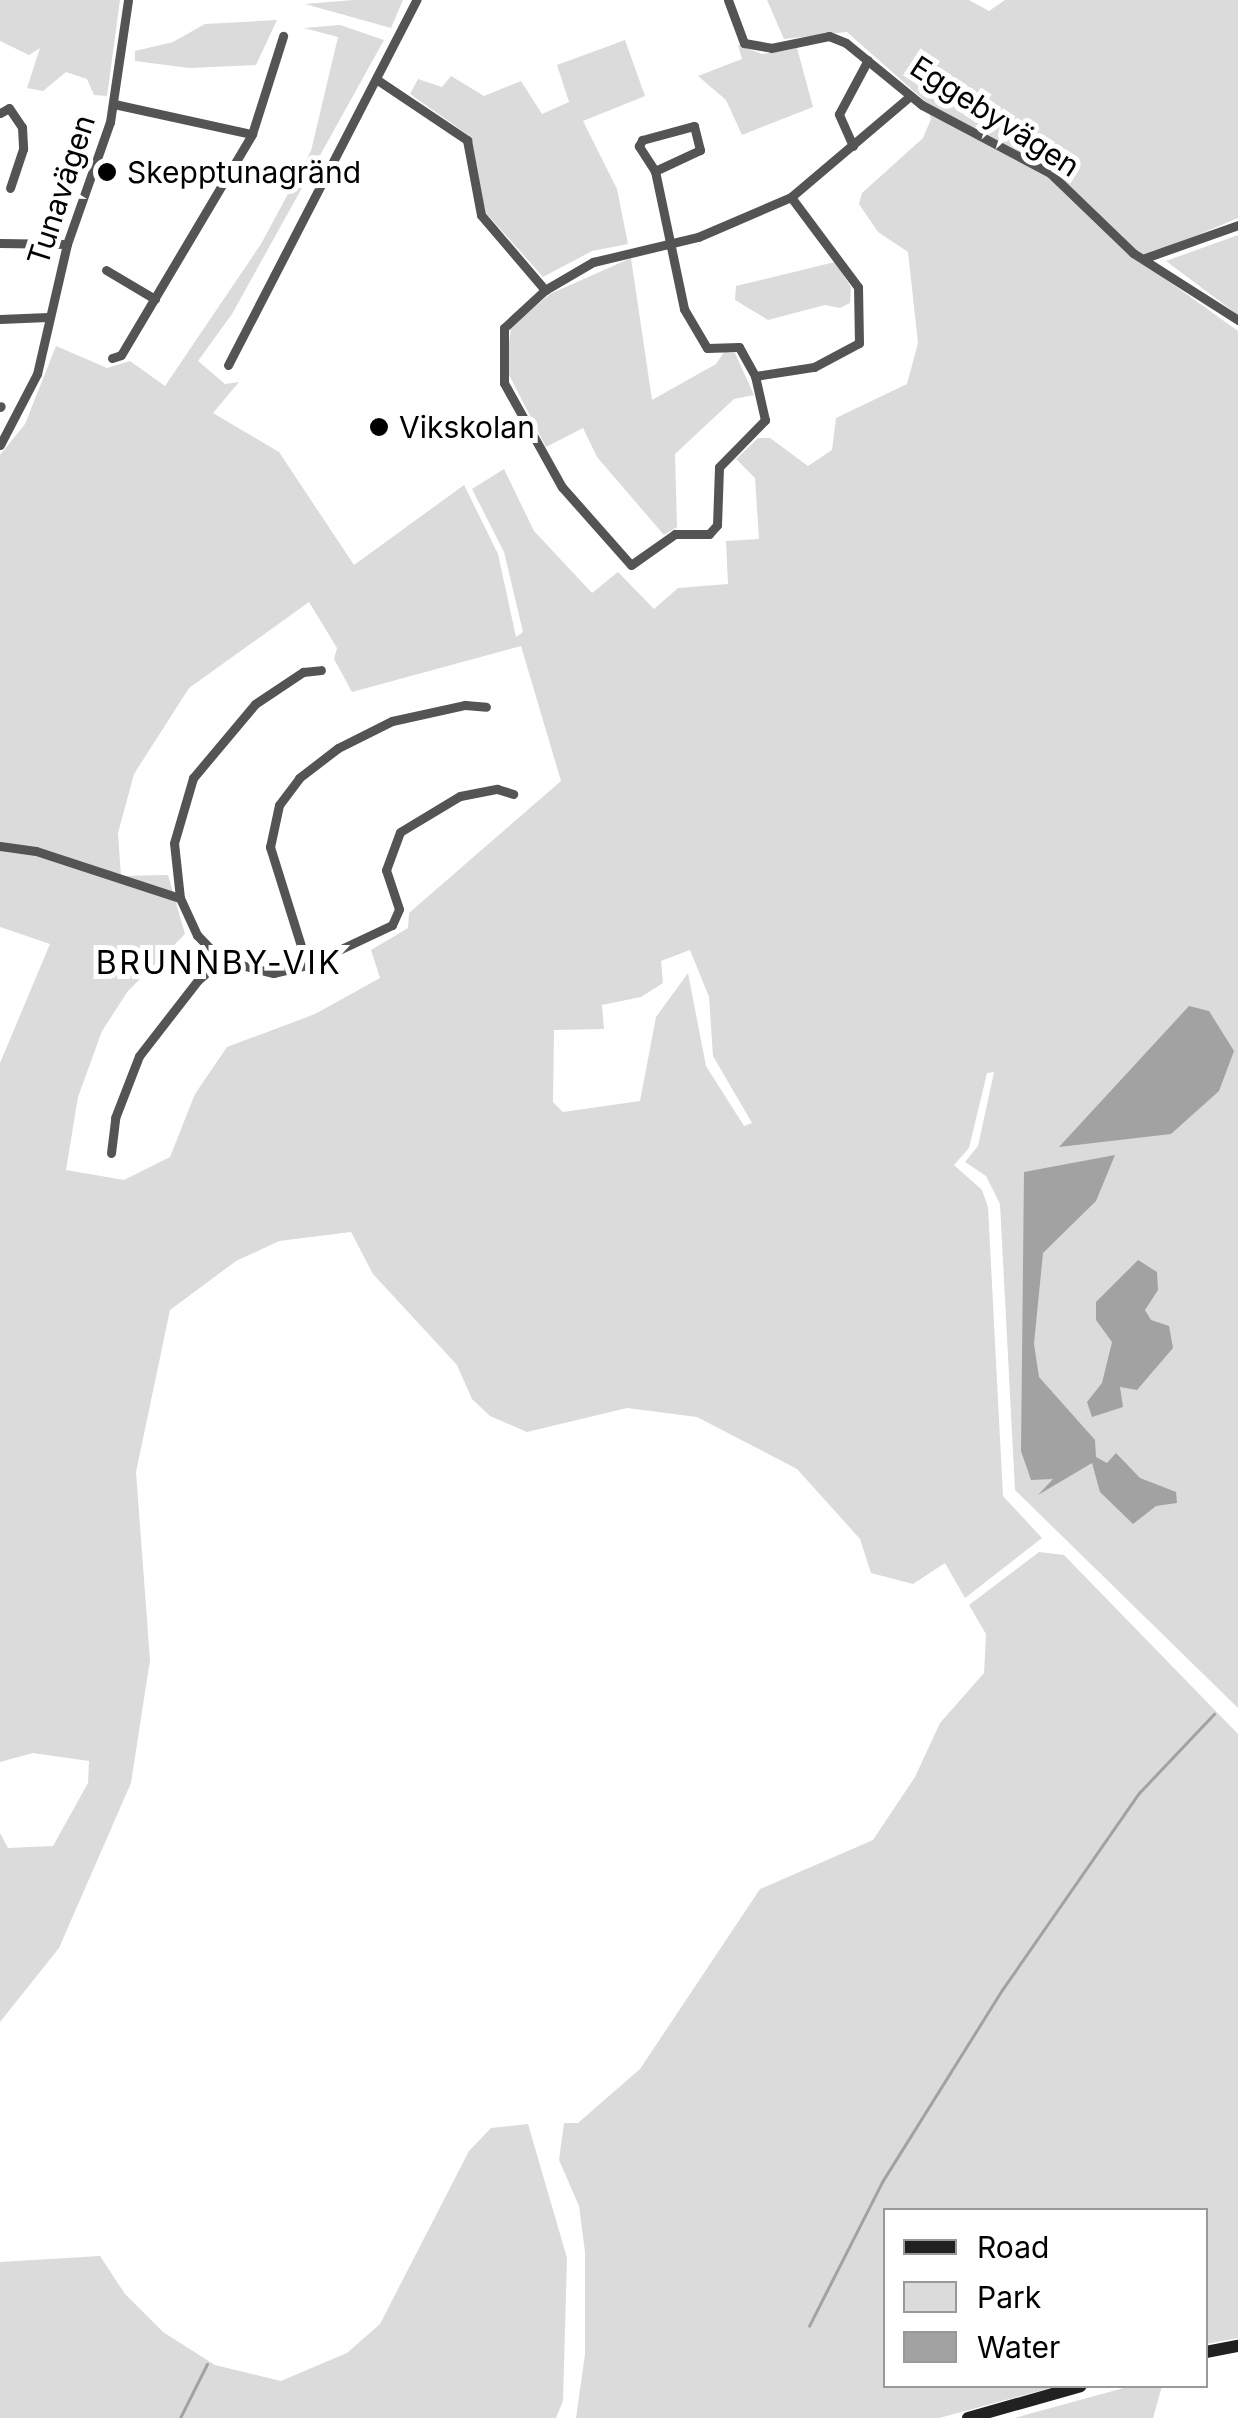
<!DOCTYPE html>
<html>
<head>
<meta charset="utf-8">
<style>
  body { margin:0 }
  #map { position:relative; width:1238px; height:2418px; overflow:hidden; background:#fff; font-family:Inter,sans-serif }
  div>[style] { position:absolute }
  .green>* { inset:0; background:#dbdbdb }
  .water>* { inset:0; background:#a2a2a2 }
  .stream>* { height:2.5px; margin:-1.25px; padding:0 1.25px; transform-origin:1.25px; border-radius:1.25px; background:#a2a2a2 }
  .street>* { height:9px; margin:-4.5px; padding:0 4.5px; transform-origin:4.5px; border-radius:4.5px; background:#545454 }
  .secondary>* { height:12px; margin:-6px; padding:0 6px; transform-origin:6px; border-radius:6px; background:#212121 }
  .dots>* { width:28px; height:28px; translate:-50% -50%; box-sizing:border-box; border:5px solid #fff; border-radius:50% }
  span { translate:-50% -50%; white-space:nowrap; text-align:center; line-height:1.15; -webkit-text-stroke:10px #fff; paint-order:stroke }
  .street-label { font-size:30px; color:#000 }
  .poi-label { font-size:30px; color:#000 }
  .left { translate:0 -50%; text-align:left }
  .neighbourhood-label { font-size:32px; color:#000; letter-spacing:2.5px }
  .legend { position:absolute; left:883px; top:2208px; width:325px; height:180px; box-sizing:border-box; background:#fff; border:2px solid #999; margin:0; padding:12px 18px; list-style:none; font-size:30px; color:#000 }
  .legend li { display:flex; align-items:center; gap:20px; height:50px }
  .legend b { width:50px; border:2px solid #999 }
</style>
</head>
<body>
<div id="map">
  <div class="green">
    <i style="clip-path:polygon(0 0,120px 0,107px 96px,94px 95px,87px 79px,66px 72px,43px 91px,27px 88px,40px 48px,29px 55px,0 41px)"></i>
    <i style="clip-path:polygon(403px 0,391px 28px,305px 4px,353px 0)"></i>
    <i style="clip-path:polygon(evenodd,767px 0,969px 0,989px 11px,1005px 0,1238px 0,1238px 218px,1139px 260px,1238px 331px,1238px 1708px,1015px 1490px,1000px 1204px,986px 1176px,965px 1162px,978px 1146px,994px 1072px,987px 1073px,969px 1148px,954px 1165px,982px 1190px,988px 1207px,1003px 1496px,1042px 1538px,965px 1598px,945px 1563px,913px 1584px,871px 1573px,860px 1539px,797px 1469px,697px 1417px,627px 1408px,527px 1432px,490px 1416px,472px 1399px,457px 1365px,373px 1274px,351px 1232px,279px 1241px,236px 1261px,170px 1310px,136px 1472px,150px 1660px,131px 1783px,59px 1948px,0 2022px,0 1833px,8px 1848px,53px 1846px,88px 1783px,89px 1761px,33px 1753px,0 1762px,0 1063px,50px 944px,0 927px,0 455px,25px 424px,56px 346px,107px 368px,130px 361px,165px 386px,261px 244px,311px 151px,338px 37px,304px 28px,340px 25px,384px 40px,232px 314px,198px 361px,225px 384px,239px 382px,213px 413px,279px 452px,354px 565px,464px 485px,498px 554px,516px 637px,523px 632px,504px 552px,472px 489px,504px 469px,534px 531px,592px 593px,618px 572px,654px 609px,678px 588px,728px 584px,726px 541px,759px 539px,755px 478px,736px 459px,758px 438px,770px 438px,808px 466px,832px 450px,836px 418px,907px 384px,918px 343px,908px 252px,878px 232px,859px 204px,862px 193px,923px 138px,931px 119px,926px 102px,847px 32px,784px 39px,767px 0,309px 602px,337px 648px,334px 659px,352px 692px,521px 646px,561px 781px,409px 913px,408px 928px,371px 950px,380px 978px,315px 1014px,227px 1047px,195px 1094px,170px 1157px,124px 1180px,66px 1170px,78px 1097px,102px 1031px,128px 991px,185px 934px,168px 875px,121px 876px,118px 833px,134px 774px,189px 688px,309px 602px,767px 0,690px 950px,709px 997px,713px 1056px,752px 1123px,744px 1126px,706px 1066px,688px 973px,656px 1017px,640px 1101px,563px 1112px,553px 1102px,554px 1030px,604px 1029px,602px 1005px,641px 997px,663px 983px,661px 961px,690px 950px)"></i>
    <i style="clip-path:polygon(277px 20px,256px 65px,189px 68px,135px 61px,135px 51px,173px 42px,205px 24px)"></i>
    <i style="clip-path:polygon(625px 40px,645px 96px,583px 121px,617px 189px,628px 244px,592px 251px,543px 277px,485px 212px,471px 137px,410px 94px,418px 79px,442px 87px,451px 76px,484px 96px,521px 81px,542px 114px,569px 102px,557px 65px)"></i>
    <i style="clip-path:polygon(738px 45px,762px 54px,797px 48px,813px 107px,742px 135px,726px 100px,698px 76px,742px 59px)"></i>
    <i style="clip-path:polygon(1238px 235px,1238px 315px,1166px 261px)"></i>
    <i style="clip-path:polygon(631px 258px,652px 400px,716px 364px,724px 352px,735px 353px,754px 395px,734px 399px,675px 454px,677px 527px,664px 535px,597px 457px,583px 428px,546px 447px,506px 369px,511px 327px,550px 294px)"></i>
    <i style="clip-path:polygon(835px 262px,851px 287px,850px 303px,840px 308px,825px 305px,768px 320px,735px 300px,736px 286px)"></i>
    <i style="clip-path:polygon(1039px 1552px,1064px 1555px,1238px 1734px,1238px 2338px,1206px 2344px,1206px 2210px,886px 2210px,886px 2386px,1058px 2386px,939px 2418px,576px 2418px,585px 2354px,585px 2252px,579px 2206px,559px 2160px,564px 2123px,578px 2123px,640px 2069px,760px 1889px,873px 1840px,915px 1777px,940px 1723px,984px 1673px,986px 1634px,969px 1605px)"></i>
    <i style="clip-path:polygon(528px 2124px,567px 2258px,563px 2401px,556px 2418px,0 2418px,0 2262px,100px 2256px,125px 2294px,163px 2332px,215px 2365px,281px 2381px,347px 2353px,380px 2324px,469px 2151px,491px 2128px)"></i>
    <i style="clip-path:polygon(1131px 2386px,1162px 2386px,1153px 2418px,1014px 2418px)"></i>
  </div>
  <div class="water">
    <i style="clip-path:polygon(1189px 1006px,1209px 1011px,1234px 1051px,1219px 1091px,1171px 1134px,1059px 1147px)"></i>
    <i style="clip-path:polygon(1115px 1155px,1096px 1201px,1043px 1253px,1034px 1344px,1039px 1377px,1095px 1440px,1096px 1457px,1107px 1463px,1116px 1453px,1140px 1478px,1176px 1492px,1177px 1503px,1156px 1506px,1133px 1524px,1100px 1492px,1092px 1463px,1038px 1495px,1053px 1479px,1031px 1480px,1021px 1451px,1024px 1172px)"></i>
    <i style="clip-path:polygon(1138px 1260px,1157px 1272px,1158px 1290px,1145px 1310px,1151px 1320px,1169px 1326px,1173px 1348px,1137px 1390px,1120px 1387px,1123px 1407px,1092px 1417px,1087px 1402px,1102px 1383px,1112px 1342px,1096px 1320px,1096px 1302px)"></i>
  </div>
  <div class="stream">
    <i style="left:809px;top:2326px;width:161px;rotate:-63.1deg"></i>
    <i style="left:882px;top:2182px;width:226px;rotate:-58deg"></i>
    <i style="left:1002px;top:1990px;width:240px;rotate:-55.2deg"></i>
    <i style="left:1139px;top:1793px;width:109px;rotate:-46.5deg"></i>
    <i style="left:180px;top:2418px;width:60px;rotate:-63.4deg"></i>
  </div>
  <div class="street">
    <i style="left:728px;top:0;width:46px;rotate:69.6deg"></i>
    <i style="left:744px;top:43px;width:27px;rotate:10deg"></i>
    <i style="left:771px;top:48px;width:59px;rotate:-11.7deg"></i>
    <i style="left:829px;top:36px;width:18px;rotate:22deg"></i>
    <i style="left:846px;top:43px;width:98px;rotate:39.2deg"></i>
    <i style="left:922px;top:105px;width:145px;rotate:28deg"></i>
    <i style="left:1050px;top:173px;width:115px;rotate:43.9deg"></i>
    <i style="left:1133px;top:253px;width:125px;rotate:32.5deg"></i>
    <i style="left:376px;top:79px;width:110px;rotate:33.8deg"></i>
    <i style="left:467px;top:140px;width:76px;rotate:79.4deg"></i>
    <i style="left:481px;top:215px;width:99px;rotate:49.5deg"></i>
    <i style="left:545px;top:290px;width:56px;rotate:-30.3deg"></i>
    <i style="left:593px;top:262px;width:108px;rotate:-13.4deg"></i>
    <i style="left:698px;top:237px;width:101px;rotate:-23.3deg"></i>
    <i style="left:791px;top:197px;width:156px;rotate:-40.3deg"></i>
    <i style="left:114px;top:104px;width:141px;rotate:12.3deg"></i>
    <i style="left:0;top:113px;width:10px;rotate:-29deg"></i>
    <i style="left:9px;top:108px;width:23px;rotate:56deg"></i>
    <i style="left:22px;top:127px;width:22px;rotate:87deg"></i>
    <i style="left:23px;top:149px;width:41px;rotate:108.4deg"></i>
    <i style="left:853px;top:146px;width:35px;rotate:-114deg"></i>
    <i style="left:839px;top:114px;width:61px;rotate:-61.8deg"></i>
    <i style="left:655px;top:171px;width:30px;rotate:-123deg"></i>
    <i style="left:639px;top:146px;width:7px;rotate:-63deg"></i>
    <i style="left:642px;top:140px;width:54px;rotate:-15.1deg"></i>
    <i style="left:694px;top:126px;width:25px;rotate:76deg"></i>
    <i style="left:700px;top:150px;width:50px;rotate:155deg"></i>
    <i style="left:655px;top:171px;width:141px;rotate:78.1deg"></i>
    <i style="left:684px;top:309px;width:45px;rotate:59.5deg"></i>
    <i style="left:707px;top:348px;width:32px;rotate:-2deg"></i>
    <i style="left:739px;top:347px;width:33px;rotate:61deg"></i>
    <i style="left:755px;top:376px;width:60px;rotate:-8.7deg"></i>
    <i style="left:814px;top:367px;width:51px;rotate:-28.1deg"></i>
    <i style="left:859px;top:343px;width:56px;rotate:-91deg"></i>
    <i style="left:858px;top:287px;width:112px;rotate:-126.7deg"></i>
    <i style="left:0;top:243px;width:67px;rotate:0.9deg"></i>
    <i style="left:1145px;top:258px;width:99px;rotate:-19.5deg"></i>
    <i style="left:106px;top:270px;width:57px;rotate:30.6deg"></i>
    <i style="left:545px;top:290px;width:56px;rotate:137.2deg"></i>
    <i style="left:504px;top:328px;width:55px;rotate:90deg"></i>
    <i style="left:504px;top:383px;width:119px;rotate:60.9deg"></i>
    <i style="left:562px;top:487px;width:104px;rotate:48.5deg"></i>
    <i style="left:631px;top:565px;width:54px;rotate:-35.2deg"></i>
    <i style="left:675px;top:534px;width:34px"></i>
    <i style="left:709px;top:534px;width:12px;rotate:-48deg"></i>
    <i style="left:717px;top:525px;width:58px;rotate:-88deg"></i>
    <i style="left:719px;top:467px;width:66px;rotate:-45.6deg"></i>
    <i style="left:765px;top:420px;width:45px;rotate:-102.8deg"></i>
    <i style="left:0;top:319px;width:48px;rotate:-2.4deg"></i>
    <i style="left:112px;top:358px;width:9px;rotate:-18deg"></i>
    <i style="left:121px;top:355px;width:257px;rotate:-59.3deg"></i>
    <i style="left:252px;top:134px;width:103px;rotate:-72.4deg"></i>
    <i style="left:228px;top:365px;width:411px;rotate:-62.7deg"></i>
    <i style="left:0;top:407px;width:1px;rotate:-45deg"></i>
    <i style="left:0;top:445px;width:80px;rotate:-62.5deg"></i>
    <i style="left:37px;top:374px;width:133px;rotate:-77deg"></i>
    <i style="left:67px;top:244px;width:129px;rotate:-70.6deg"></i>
    <i style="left:110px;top:122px;width:123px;rotate:-81.6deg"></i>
    <i style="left:0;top:846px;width:36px;rotate:8deg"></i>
    <i style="left:36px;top:851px;width:151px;rotate:18.1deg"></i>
    <i style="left:180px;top:898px;width:41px;rotate:65.3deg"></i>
    <i style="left:197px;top:935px;width:35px;rotate:46deg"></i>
    <i style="left:180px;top:898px;width:55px;rotate:-96.2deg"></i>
    <i style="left:174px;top:843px;width:68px;rotate:-73.7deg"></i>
    <i style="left:193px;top:778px;width:97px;rotate:-50deg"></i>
    <i style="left:255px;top:704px;width:58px;rotate:-33.7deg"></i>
    <i style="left:303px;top:672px;width:18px;rotate:-6deg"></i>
    <i style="left:307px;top:965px;width:124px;rotate:-107.4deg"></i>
    <i style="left:270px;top:847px;width:43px;rotate:-77.9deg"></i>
    <i style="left:279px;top:805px;width:34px;rotate:-53deg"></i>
    <i style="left:299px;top:778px;width:49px;rotate:-37.6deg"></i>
    <i style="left:338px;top:748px;width:60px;rotate:-26.6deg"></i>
    <i style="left:392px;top:721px;width:75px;rotate:-12.4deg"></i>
    <i style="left:465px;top:705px;width:21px;rotate:5deg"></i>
    <i style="left:111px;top:1153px;width:35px;rotate:-83deg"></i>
    <i style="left:115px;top:1118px;width:66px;rotate:-68.8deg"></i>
    <i style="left:139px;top:1056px;width:96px;rotate:-52.2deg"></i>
    <i style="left:198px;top:980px;width:30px;rotate:-41deg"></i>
    <i style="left:221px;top:960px;width:54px;rotate:14deg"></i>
    <i style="left:273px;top:973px;width:35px;rotate:-13deg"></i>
    <i style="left:307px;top:965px;width:94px;rotate:-25.2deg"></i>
    <i style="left:392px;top:925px;width:17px;rotate:-66deg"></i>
    <i style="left:399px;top:909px;width:41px;rotate:-108.4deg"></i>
    <i style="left:386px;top:870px;width:40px;rotate:-69.8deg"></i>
    <i style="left:400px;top:832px;width:70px;rotate:-31deg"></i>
    <i style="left:460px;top:796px;width:38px;rotate:-11deg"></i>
    <i style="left:497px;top:789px;width:17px;rotate:17deg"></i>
  </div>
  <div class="secondary">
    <i style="left:1206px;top:2352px;width:33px;rotate:-11deg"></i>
    <i style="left:968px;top:2418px;width:117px;rotate:-15.8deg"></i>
  </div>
  <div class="dots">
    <i style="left:107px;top:172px;background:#000"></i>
    <i style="left:379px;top:427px;background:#000"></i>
  </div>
  <div class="street-label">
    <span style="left:995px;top:116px;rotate:33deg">Eggebyvägen</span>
    <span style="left:61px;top:190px;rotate:-72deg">Tunavägen</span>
  </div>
  <div class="poi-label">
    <span class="left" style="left:127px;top:172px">Skepptunagränd</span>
    <span class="left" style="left:399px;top:427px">Vikskolan</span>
  </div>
  <div class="neighbourhood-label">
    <span style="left:219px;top:963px">BRUNNBY-VIK</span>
  </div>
  <ul class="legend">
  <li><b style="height:12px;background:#212121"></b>Road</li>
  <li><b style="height:28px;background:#dbdbdb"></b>Park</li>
  <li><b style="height:28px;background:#a2a2a2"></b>Water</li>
  </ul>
</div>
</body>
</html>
